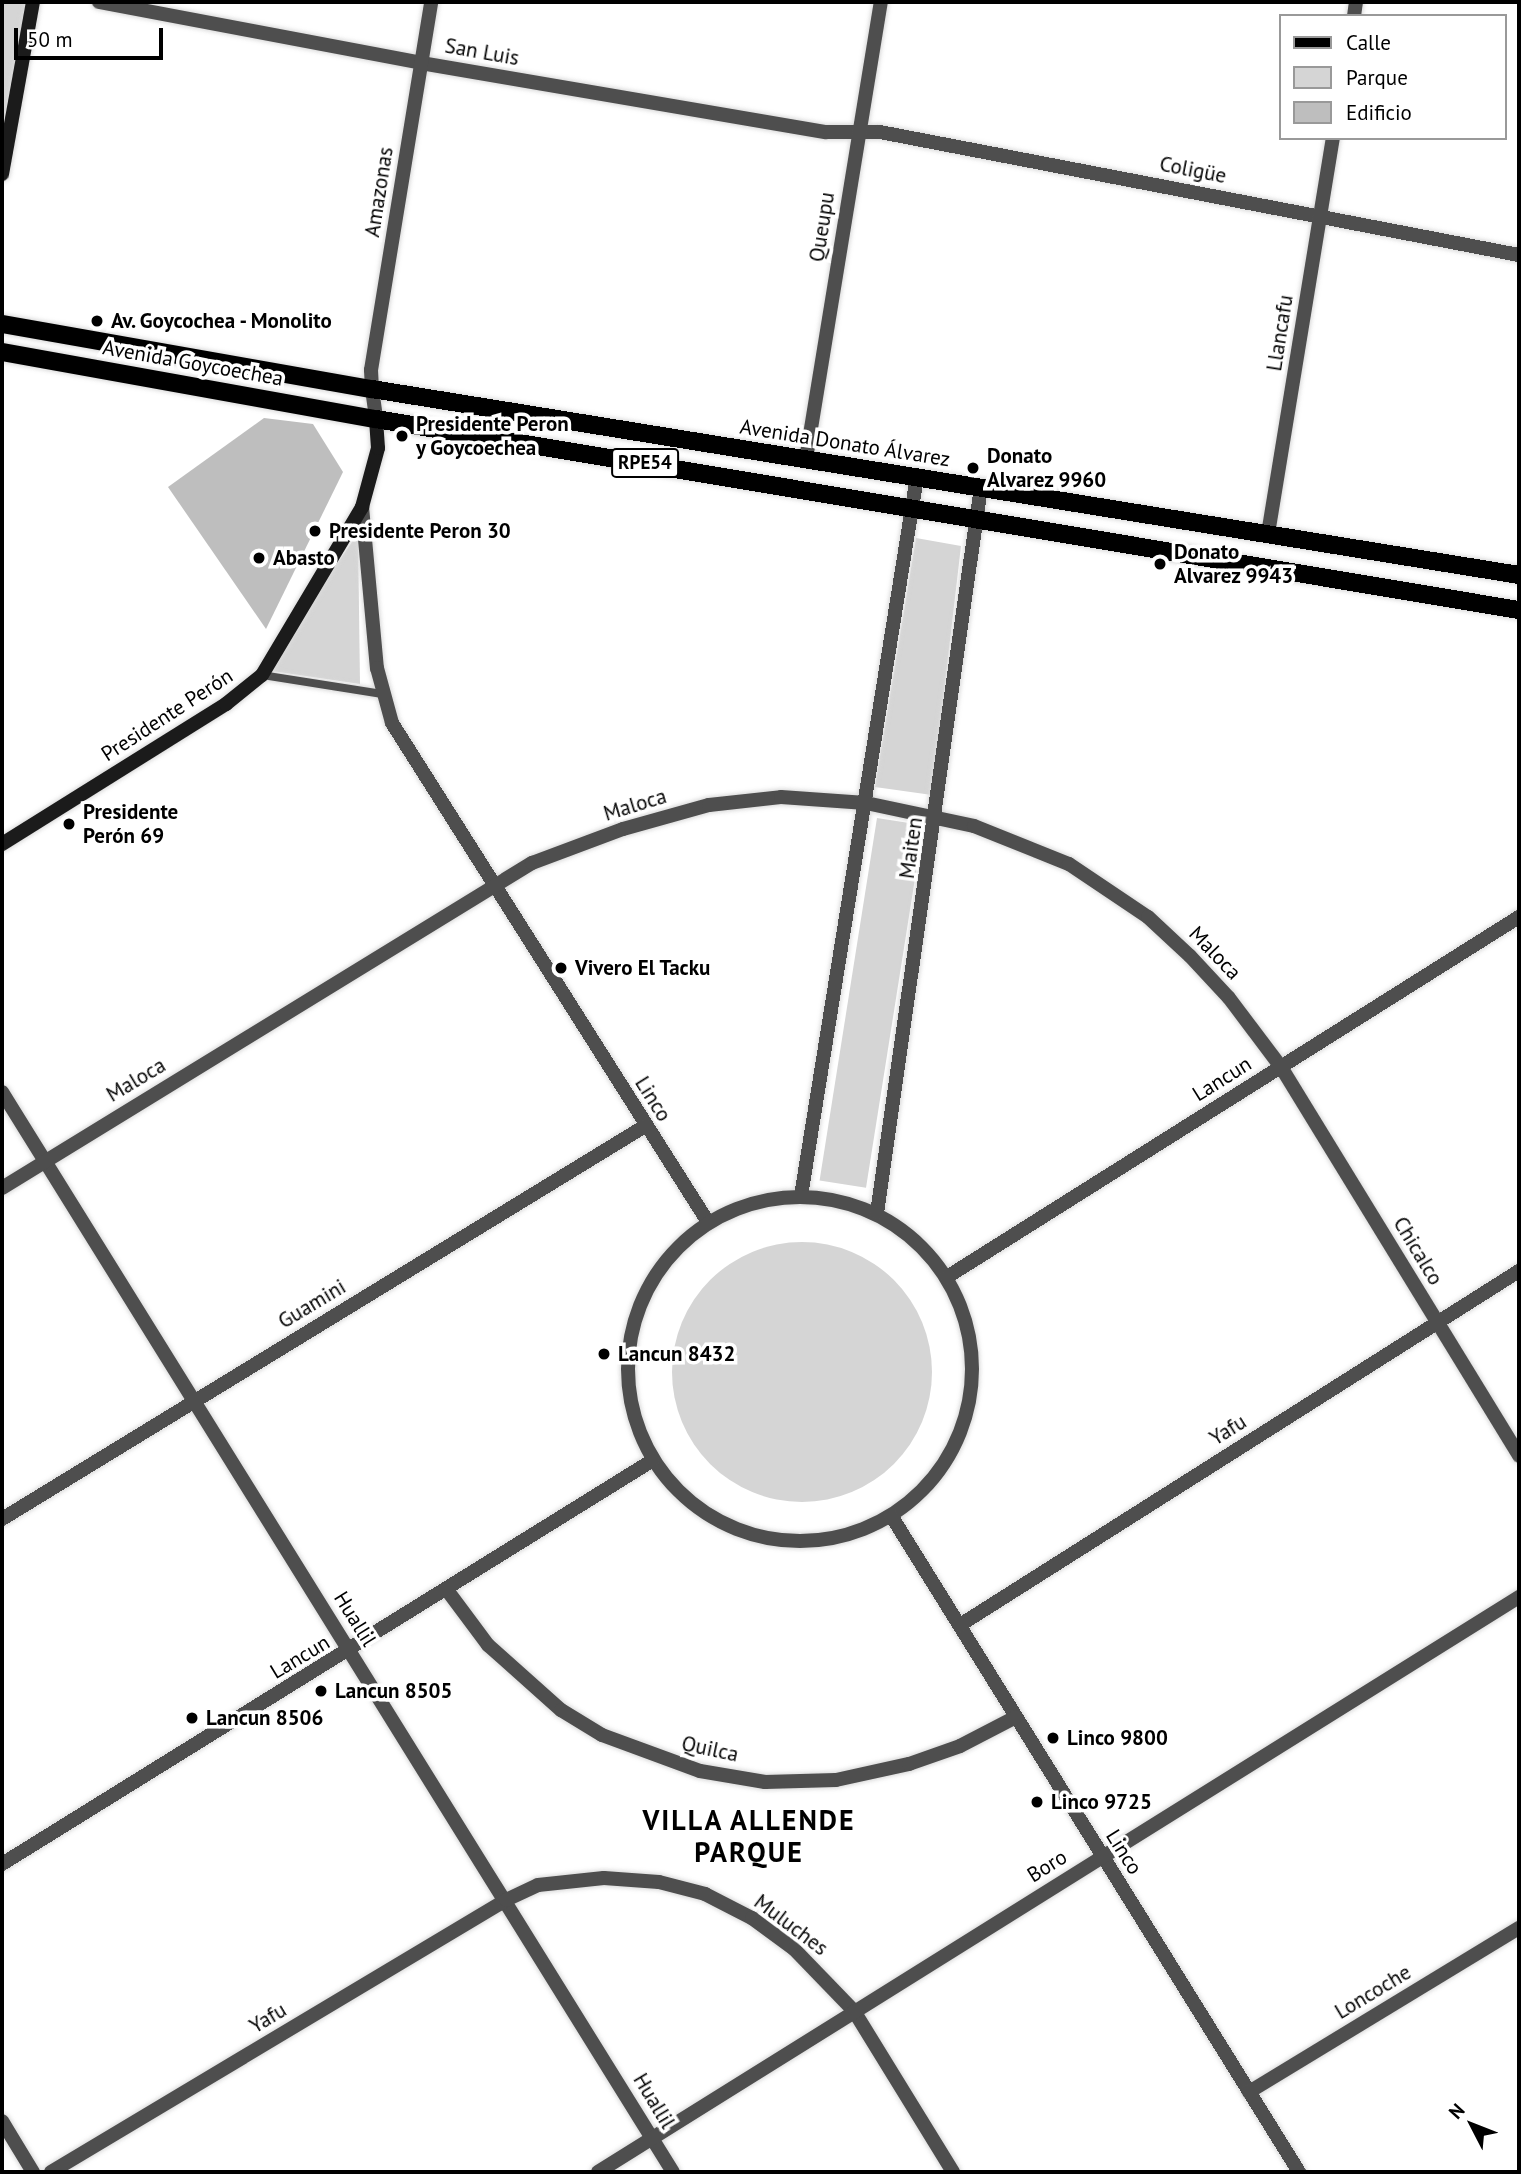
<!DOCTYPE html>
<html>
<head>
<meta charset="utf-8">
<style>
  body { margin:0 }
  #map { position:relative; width:1521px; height:2174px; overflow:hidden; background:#fff; font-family:"PT Sans",sans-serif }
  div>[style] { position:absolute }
  .green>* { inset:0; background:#d5d5d5; transform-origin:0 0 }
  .round { border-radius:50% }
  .building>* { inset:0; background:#bebebe }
  .roads { filter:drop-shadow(0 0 2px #dbdbdb) drop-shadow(0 0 2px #dbdbdb) }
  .service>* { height:8px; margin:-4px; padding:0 4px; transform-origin:4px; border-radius:4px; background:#4e4e4e }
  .minor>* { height:14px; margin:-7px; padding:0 7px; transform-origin:7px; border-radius:7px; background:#4e4e4e }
  .minor>.ring { margin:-7px; padding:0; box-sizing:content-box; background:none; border:14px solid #4e4e4e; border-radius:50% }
  .tertiary>* { height:14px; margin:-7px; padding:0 7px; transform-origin:7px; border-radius:7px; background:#4e4e4e }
  .secondary>* { height:14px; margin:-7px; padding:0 7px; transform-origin:7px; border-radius:7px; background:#1b1b1b }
  .primary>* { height:18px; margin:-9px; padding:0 9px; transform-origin:9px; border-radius:9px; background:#000 }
  .dots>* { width:19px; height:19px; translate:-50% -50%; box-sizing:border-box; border:4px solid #fff; border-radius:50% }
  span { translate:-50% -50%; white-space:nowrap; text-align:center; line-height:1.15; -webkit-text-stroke:7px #fff; paint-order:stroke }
  .shield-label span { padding:2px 5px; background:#fff; border:2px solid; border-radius:5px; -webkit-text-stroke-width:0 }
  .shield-label { font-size:19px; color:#000; font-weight:700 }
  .street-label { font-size:21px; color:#000 }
  .poi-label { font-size:21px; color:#000; font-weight:700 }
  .left { translate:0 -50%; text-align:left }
  .district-label { font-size:28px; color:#000; font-weight:700; letter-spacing:2px }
  .frame { position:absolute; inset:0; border:4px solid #000; pointer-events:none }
  .legend { position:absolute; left:1279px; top:14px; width:228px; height:126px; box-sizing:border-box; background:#fff; border:2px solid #999; margin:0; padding:9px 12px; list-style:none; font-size:21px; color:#000 }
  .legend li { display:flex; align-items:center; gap:14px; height:35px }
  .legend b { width:35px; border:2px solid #999 }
  .north { position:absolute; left:1437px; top:2090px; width:70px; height:70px; -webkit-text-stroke:5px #fff; paint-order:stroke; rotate:312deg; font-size:19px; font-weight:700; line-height:28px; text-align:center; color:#000 }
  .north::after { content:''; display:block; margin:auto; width:24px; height:32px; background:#000; clip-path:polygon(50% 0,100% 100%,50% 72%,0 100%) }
  .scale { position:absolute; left:14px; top:28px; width:149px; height:32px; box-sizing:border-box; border:4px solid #000; border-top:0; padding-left:9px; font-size:21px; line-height:24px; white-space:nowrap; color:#000; -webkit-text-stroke:5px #fff; paint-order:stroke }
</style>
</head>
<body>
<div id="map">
  <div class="green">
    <i style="clip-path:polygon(2px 2px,27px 2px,2px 131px)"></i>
    <i style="clip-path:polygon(358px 533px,360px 684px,265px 670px)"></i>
    <i style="clip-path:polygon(916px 538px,961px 546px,932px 795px,875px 787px)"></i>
    <i style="left:877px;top:818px;width:47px;height:367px;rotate:9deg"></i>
    <i class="round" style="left:672px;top:1242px;width:260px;height:260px"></i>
  </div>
  <div class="building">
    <i style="clip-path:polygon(264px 418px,313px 424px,343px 472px,266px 629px,168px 487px)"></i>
  </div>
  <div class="roads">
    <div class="service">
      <i style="left:262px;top:675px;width:121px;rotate:9deg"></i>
    </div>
    <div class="minor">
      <i style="left:99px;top:2px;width:328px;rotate:10.7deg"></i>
      <i style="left:421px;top:63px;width:411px;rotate:9.7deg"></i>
      <i style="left:826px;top:132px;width:54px"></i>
      <i style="left:880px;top:132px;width:651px;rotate:10.9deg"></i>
      <i style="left:1354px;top:16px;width:14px;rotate:-82deg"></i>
      <i style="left:372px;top:389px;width:19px;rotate:-93deg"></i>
      <i style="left:371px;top:370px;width:373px;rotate:-80.7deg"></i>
      <i style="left:806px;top:459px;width:463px;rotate:-80.7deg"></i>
      <i style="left:362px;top:507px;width:162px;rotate:84.7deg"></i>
      <i style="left:377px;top:668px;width:57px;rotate:74.7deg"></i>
      <i style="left:392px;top:723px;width:591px;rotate:57.66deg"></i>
      <i style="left:1268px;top:534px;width:401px;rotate:-80.7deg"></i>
      <i style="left:2px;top:1092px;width:1271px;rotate:58.15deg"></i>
      <i style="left:2px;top:1188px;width:622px;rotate:-31.52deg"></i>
      <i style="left:532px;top:863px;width:97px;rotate:-20.5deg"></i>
      <i style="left:623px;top:829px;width:89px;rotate:-15.6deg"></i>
      <i style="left:709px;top:805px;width:72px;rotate:-6.3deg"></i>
      <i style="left:781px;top:797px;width:85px;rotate:4deg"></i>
      <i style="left:866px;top:803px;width:110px;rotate:12deg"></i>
      <i style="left:974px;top:826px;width:102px;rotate:21.8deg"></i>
      <i style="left:1069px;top:864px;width:95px;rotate:33.9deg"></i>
      <i style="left:1148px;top:917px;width:57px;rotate:42.9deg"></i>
      <i style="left:1190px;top:956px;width:57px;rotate:47.1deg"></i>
      <i style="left:1229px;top:998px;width:86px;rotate:53deg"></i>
      <i style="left:1281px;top:1067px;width:456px;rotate:58.5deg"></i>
      <i style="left:801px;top:1196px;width:728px;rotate:-80.84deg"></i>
      <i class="ring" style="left:628px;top:1197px;width:330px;height:330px"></i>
      <i style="left:877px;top:1213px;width:733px;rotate:-81.85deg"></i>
      <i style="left:947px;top:1277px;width:676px;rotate:-32.19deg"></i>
      <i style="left:892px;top:1517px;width:771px;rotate:58.14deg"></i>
      <i style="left:2px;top:1519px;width:754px;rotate:-31.43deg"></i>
      <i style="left:447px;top:1590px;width:69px;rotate:53.3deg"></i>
      <i style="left:488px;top:1645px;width:98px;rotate:41.7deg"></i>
      <i style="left:561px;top:1710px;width:48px;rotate:31.4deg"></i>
      <i style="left:602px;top:1735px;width:104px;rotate:20.2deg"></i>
      <i style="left:700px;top:1771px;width:66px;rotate:9.6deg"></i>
      <i style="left:765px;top:1782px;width:71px;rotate:-1.6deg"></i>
      <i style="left:836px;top:1780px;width:75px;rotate:-12.4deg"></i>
      <i style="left:909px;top:1764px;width:54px;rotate:-19.4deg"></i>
      <i style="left:960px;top:1746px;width:63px;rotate:-27.4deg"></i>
      <i style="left:960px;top:1625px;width:662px;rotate:-32.35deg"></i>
      <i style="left:2px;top:1864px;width:766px;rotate:-31.82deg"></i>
      <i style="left:1249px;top:2092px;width:316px;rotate:-31.3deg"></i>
      <i style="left:2px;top:2121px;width:60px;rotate:58.7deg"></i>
      <i style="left:51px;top:2172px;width:530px;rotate:-30.87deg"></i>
      <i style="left:506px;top:1900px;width:35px;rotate:-25deg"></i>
      <i style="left:538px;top:1885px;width:66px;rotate:-6.1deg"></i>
      <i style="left:604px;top:1878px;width:55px;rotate:4.2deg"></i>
      <i style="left:659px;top:1882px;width:48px;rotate:14.6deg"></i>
      <i style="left:705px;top:1894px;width:53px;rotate:27.1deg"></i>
      <i style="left:752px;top:1918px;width:52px;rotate:36.4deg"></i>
      <i style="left:794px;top:1949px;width:86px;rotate:45.9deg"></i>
      <i style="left:854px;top:2011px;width:189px;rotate:58.4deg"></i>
      <i style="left:598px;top:2172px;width:1086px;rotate:-31.98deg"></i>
    </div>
    <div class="tertiary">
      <i style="left:372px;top:389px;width:30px;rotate:82deg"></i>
    </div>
    <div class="secondary">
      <i style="left:2px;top:174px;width:175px;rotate:-79.8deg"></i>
      <i style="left:2px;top:844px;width:264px;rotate:-32deg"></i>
      <i style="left:226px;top:704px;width:46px;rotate:-38.9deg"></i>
      <i style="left:262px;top:675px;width:196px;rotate:-59.2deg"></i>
      <i style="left:362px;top:507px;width:61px;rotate:-74.8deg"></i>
      <i style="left:378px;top:448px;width:29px;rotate:-94deg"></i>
    </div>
    <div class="primary">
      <i style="left:2px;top:324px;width:376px;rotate:10deg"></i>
      <i style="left:372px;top:389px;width:1162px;rotate:9.21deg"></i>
      <i style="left:2px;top:352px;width:380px;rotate:10.2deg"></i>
      <i style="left:376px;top:419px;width:1159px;rotate:9.49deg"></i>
    </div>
  </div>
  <div class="dots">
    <i style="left:97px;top:321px;background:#000"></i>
    <i style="left:402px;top:436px;background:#000"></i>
    <i style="left:973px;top:468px;background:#000"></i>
    <i style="left:315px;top:531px;background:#000"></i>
    <i style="left:259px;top:558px;background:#000"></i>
    <i style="left:1160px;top:564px;background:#000"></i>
    <i style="left:69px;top:824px;background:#000"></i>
    <i style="left:561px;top:968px;background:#000"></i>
    <i style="left:604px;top:1354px;background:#000"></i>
    <i style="left:321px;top:1691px;background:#000"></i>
    <i style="left:192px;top:1718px;background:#000"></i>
    <i style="left:1053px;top:1738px;background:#000"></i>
    <i style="left:1037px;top:1802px;background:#000"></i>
  </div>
  <div class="shield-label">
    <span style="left:645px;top:463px">RPE54</span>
  </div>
  <div class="street-label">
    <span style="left:482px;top:52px;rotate:10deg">San Luis</span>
    <span style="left:1193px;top:170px;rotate:11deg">Coligüe</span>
    <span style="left:379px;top:192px;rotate:-81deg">Amazonas</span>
    <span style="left:822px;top:227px;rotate:-81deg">Queupu</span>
    <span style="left:1280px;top:333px;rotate:-81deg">Llancafu</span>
    <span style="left:193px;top:363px;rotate:10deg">Avenida Goycoechea</span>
    <span style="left:845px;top:443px;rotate:9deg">Avenida Donato Álvarez</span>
    <span style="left:167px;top:715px;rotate:-33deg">Presidente Perón</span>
    <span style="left:635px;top:805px;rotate:-17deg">Maloca</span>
    <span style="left:911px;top:848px;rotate:-82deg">Maiten</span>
    <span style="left:1215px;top:953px;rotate:46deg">Maloca</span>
    <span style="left:1222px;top:1079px;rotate:-32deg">Lancun</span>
    <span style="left:136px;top:1080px;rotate:-31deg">Maloca</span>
    <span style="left:653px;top:1099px;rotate:58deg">Linco</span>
    <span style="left:1418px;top:1251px;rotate:59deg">Chicalco</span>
    <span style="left:312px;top:1304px;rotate:-31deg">Guamini</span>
    <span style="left:1228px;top:1430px;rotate:-32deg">Yafu</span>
    <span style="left:355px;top:1619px;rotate:58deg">Huallil</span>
    <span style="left:300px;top:1657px;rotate:-31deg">Lancun</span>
    <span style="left:710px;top:1749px;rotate:12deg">Quilca</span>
    <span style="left:1124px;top:1852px;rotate:58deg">Linco</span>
    <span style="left:1047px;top:1866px;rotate:-32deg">Boro</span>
    <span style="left:791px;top:1925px;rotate:37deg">Muluches</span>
    <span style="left:1373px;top:1992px;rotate:-31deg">Loncoche</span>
    <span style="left:268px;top:2018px;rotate:-31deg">Yafu</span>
    <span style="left:654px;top:2101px;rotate:59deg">Huallil</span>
  </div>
  <div class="poi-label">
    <span class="left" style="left:111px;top:321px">Av. Goycochea - Monolito</span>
    <span class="left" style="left:416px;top:436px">Presidente Peron<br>y Goycoechea</span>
    <span class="left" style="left:987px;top:468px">Donato<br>Alvarez 9960</span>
    <span class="left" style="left:329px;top:531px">Presidente Peron 30</span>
    <span class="left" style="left:1174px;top:564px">Donato<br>Alvarez 9943</span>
    <span class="left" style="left:273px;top:558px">Abasto</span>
    <span class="left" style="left:83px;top:824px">Presidente<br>Perón 69</span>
    <span class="left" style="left:575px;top:968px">Vivero El Tacku</span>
    <span class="left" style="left:618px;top:1354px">Lancun 8432</span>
    <span class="left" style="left:335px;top:1691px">Lancun 8505</span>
    <span class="left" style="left:206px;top:1718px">Lancun 8506</span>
    <span class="left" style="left:1067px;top:1738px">Linco 9800</span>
    <span class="left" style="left:1051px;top:1802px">Linco 9725</span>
  </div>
  <div class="district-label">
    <span style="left:749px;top:1836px">VILLA ALLENDE<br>PARQUE</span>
  </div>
  <div class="frame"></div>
  <ul class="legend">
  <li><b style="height:9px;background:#000"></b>Calle</li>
  <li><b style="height:19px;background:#d5d5d5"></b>Parque</li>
  <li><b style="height:19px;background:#bebebe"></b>Edificio</li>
  </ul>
  <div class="north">N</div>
  <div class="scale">50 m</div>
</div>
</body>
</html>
